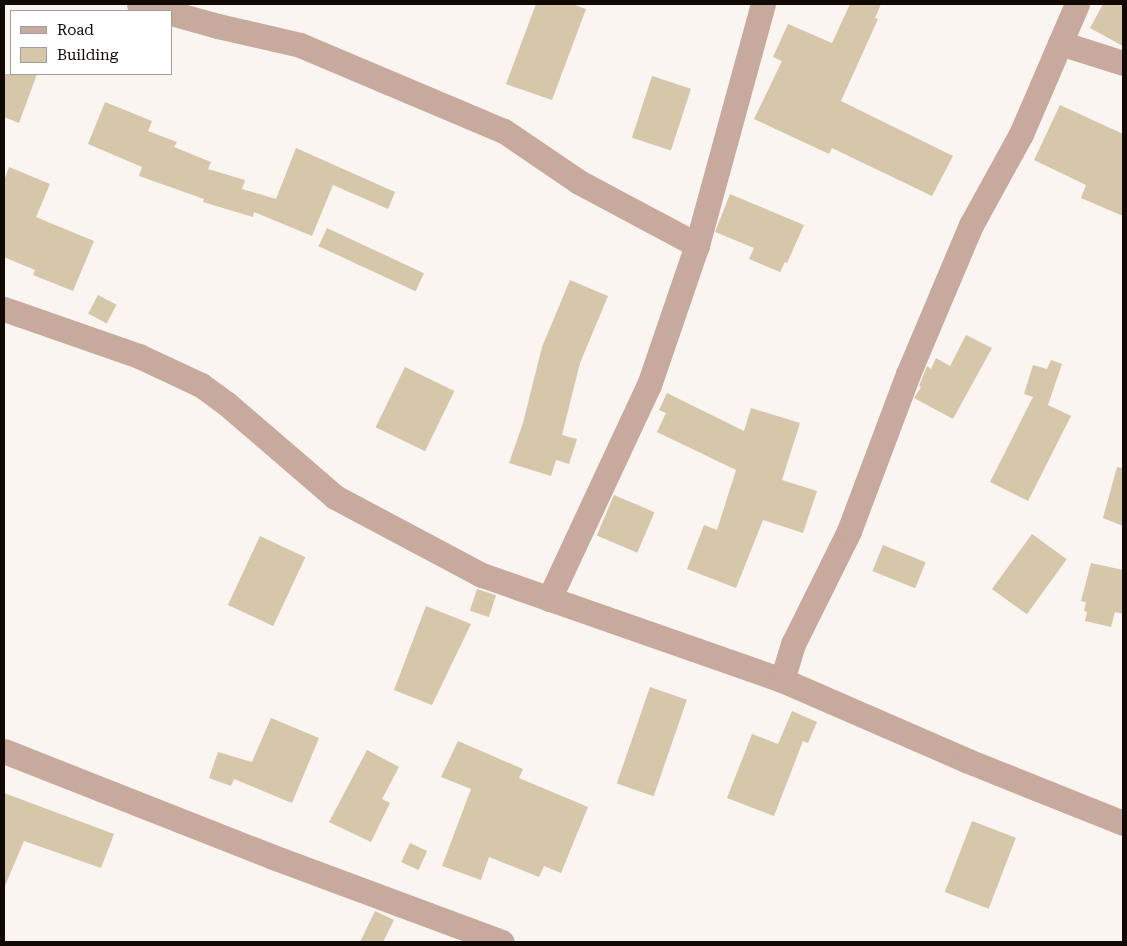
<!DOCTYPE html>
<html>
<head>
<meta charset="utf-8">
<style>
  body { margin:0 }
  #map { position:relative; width:1127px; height:946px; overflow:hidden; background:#fbf5f1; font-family:"Roboto Serif",serif }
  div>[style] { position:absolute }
  .building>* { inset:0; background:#d6c6aa; transform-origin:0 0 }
  .minor>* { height:25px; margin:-12.5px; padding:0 12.5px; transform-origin:12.5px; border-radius:12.5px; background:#c8a99d }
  span { translate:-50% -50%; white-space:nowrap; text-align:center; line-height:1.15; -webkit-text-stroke:4px #fff; paint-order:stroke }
  .frame { position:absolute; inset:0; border:5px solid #120904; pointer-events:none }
  .legend { position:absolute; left:10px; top:10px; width:162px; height:65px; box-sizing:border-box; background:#fff; border:1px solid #a09d9b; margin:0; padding:6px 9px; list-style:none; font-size:15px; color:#120904 }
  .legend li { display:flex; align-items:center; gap:10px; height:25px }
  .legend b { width:25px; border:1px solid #a09d9b }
</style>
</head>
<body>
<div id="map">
  <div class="building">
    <i style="clip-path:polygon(536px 4px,572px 4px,586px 9px,552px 100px,506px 84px)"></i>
    <i style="clip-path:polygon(850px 4px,881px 4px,875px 18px,878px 19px,841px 101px,953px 156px,932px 196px,832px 148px,829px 154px,754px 119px,782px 61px,773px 57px,788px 24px,832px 43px)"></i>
    <i style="clip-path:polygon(1103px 4px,1123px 4px,1123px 46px,1090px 28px)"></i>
    <i style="clip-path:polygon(4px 74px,37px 74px,19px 123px,4px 117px)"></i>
    <i style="left:652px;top:76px;width:41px;height:65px;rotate:18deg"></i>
    <i style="clip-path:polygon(105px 102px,152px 121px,148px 131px,177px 142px,174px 147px,211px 162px,208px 169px,245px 180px,242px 189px,276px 199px,296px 148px,395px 192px,388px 209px,333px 185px,312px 236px,254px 212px,253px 217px,203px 202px,204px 199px,139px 176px,142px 167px,88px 144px)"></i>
    <i style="clip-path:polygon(1060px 105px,1123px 134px,1123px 216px,1081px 198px,1086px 185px,1034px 160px)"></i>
    <i style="clip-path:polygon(9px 167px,50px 184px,36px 217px,94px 241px,73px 291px,33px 275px,35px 270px,4px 257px,4px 181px)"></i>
    <i style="clip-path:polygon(730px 194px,804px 225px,787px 263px,785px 262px,780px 272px,749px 259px,754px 248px,715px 232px)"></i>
    <i style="left:327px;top:228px;width:107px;height:20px;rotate:25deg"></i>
    <i style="clip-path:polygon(570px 280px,608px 296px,580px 363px,562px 435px,577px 439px,569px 464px,556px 460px,551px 476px,509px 463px,523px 423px,542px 347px)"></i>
    <i style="left:98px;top:295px;width:21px;height:21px;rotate:28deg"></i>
    <i style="clip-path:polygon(966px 335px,992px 348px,953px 419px,914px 398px,921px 387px,919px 386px,927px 366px,931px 369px,936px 358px,950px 366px)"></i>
    <i style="clip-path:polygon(1051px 360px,1062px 364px,1048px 405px,1071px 416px,1028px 501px,990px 482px,1033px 397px,1024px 394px,1033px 365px,1047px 369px)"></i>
    <i style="left:405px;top:367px;width:55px;height:67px;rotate:26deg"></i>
    <i style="clip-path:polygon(667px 393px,744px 431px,751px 408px,800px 423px,782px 480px,817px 491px,803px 533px,763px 520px,736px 588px,687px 569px,704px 525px,717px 530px,736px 470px,657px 432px,666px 413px,659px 410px)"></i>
    <i style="clip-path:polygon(1117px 467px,1123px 468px,1123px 526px,1103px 518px)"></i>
    <i style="left:614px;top:495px;width:44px;height:44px;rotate:23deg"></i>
    <i style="left:1032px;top:534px;width:43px;height:68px;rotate:36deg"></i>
    <i style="left:260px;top:536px;width:50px;height:76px;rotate:25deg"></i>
    <i style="left:883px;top:545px;width:46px;height:28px;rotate:22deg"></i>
    <i style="clip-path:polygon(1091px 563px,1123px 570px,1123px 614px,1115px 612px,1111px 627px,1085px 621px,1087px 612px,1084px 611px,1086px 602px,1081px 601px)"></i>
    <i style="left:477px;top:589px;width:20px;height:23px;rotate:18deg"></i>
    <i style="clip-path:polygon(426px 606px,471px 624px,432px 705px,394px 690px)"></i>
    <i style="left:650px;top:687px;width:39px;height:102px;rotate:19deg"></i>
    <i style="clip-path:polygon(792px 711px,817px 722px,808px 743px,803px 741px,774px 816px,727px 798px,752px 734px,778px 744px)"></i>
    <i style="clip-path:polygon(271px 718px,319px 738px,292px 803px,234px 779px,231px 786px,209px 778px,218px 752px,252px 762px)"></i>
    <i style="clip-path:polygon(458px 741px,523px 769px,519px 778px,588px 807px,561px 873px,544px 866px,539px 877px,489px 857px,481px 880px,442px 866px,471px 789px,441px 777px)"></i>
    <i style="clip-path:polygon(367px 750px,399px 767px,382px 799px,390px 803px,371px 842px,329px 822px)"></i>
    <i style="clip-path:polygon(4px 793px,114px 834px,101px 868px,24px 841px,4px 888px)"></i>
    <i style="left:972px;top:821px;width:47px;height:76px;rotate:21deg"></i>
    <i style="left:410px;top:843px;width:19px;height:21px;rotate:25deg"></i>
    <i style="clip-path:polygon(375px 911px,394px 920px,383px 942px,360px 942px)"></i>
  </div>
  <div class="minor">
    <i style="left:139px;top:4px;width:28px;rotate:15deg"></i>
    <i style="left:171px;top:13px;width:49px;rotate:15.5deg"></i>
    <i style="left:218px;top:26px;width:84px;rotate:13deg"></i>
    <i style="left:300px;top:45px;width:221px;rotate:22.9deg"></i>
    <i style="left:504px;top:131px;width:91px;rotate:34.2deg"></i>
    <i style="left:579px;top:182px;width:134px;rotate:28.1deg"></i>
    <i style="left:1060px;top:43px;width:66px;rotate:17.6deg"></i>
    <i style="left:4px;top:309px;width:143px;rotate:19.2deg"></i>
    <i style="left:139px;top:356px;width:68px;rotate:25.1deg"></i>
    <i style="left:201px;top:385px;width:32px;rotate:36deg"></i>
    <i style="left:227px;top:404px;width:143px;rotate:40.7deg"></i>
    <i style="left:335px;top:497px;width:166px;rotate:28deg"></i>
    <i style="left:482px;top:575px;width:318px;rotate:19.3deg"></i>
    <i style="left:782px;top:680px;width:203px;rotate:23.5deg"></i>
    <i style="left:968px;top:761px;width:167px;rotate:21.8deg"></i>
    <i style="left:549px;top:599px;width:236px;rotate:-65deg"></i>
    <i style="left:649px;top:385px;width:148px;rotate:-71.1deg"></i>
    <i style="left:697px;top:245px;width:250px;rotate:-74.7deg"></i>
    <i style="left:782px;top:680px;width:38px;rotate:-73deg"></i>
    <i style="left:793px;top:644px;width:126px;rotate:-63.6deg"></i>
    <i style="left:849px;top:531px;width:168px;rotate:-69.4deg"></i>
    <i style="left:908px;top:374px;width:162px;rotate:-67.1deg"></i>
    <i style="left:971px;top:225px;width:104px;rotate:-61.2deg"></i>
    <i style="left:1021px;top:134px;width:142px;rotate:-66.7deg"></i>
    <i style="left:4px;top:751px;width:289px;rotate:21.5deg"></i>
    <i style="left:273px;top:857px;width:244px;rotate:20.4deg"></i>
  </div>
  <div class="frame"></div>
  <ul class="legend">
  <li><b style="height:6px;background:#c8a99d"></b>Road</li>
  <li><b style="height:14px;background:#d6c6aa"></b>Building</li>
  </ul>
</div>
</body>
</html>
